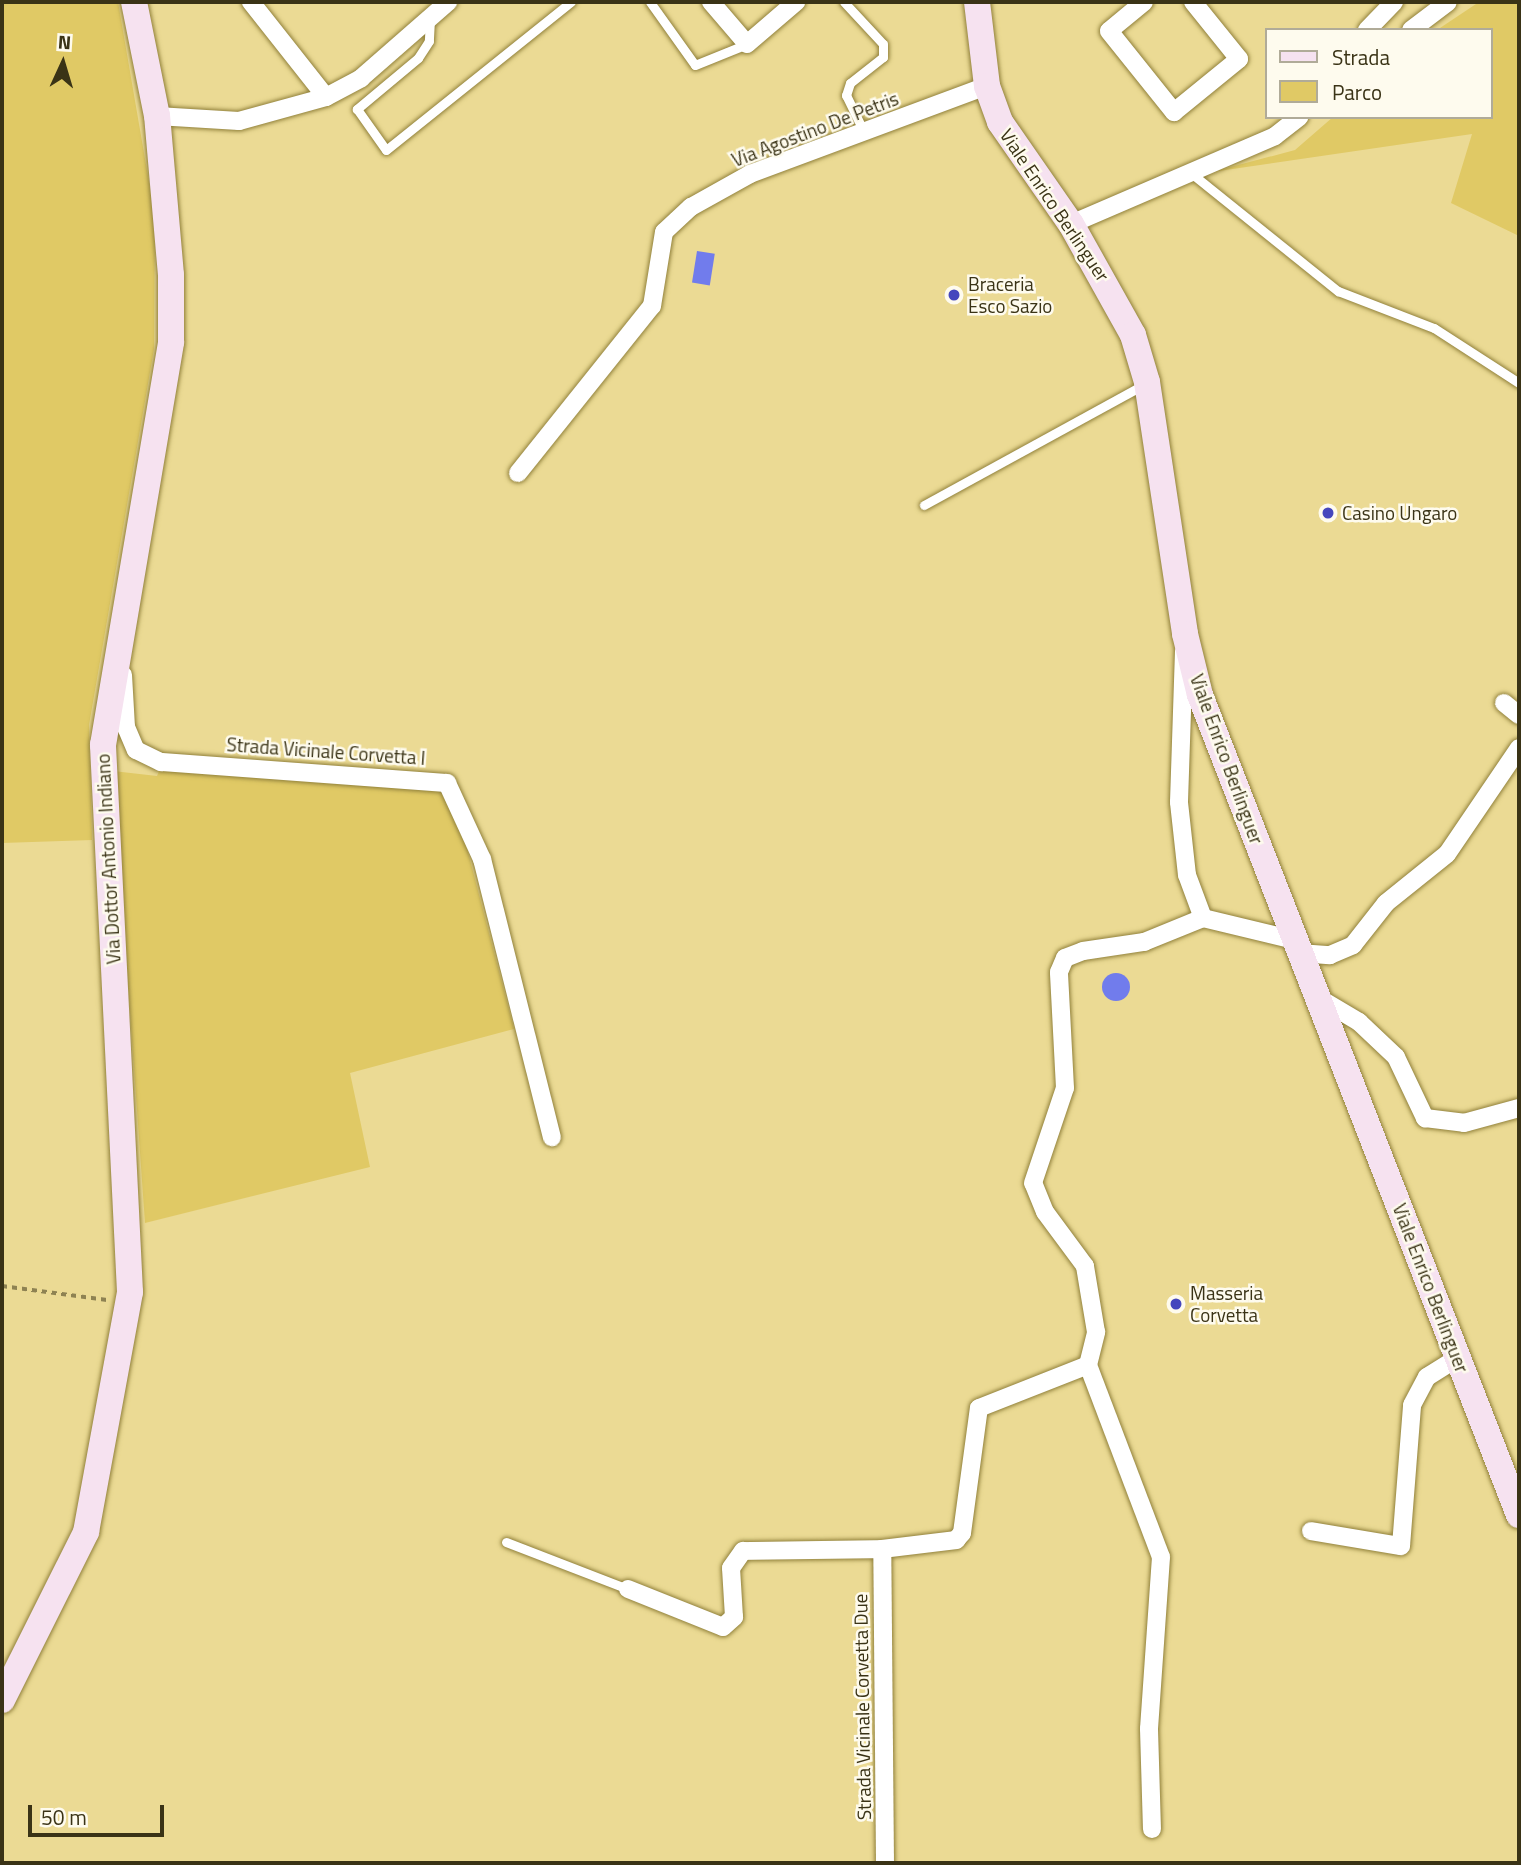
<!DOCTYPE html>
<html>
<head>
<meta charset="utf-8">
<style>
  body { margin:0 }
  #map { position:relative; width:1521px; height:1865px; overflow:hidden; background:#ebda94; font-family:"Titillium Web",sans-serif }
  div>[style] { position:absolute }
  .green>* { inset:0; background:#e0c965 }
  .water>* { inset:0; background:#717cec; transform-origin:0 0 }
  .round { border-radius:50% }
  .path>* { height:3.5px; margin-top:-1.75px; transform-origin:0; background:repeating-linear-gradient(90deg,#8e8252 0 5px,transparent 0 10px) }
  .roads { filter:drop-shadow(0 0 2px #91813b) drop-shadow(0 0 2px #91813b) }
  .service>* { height:9px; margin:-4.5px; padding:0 4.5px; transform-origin:4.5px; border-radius:4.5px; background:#fff }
  .minor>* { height:18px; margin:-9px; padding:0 9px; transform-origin:9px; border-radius:9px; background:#fff }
  .secondary>* { height:26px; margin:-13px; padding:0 13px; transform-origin:13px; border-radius:13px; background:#f6e2f0 }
  .dots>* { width:19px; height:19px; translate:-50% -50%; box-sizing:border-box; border:4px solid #fefbee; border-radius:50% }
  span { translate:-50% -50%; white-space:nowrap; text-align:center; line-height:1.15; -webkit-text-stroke:5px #fefbee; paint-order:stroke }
  .street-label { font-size:19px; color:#3a3316 }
  .poi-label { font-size:19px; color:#3a3316 }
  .left { translate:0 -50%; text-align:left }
  .frame { position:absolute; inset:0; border:4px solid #3a3316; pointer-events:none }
  .legend { position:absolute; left:1265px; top:28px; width:228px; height:91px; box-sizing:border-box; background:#fefbee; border:2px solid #b0ab98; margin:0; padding:9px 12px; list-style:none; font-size:21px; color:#3a3316 }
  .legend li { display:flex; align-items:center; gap:14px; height:35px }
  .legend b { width:35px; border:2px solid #b0ab98 }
  .north { position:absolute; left:28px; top:28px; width:70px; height:70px; -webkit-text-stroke:5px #fefbee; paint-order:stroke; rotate:4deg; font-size:19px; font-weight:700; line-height:28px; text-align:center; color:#3a3316 }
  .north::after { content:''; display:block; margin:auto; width:24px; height:32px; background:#3a3316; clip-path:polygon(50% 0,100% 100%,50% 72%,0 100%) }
  .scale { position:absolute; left:28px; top:1805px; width:136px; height:32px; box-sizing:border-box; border:4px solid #3a3316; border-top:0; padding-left:9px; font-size:21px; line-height:24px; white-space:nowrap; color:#3a3316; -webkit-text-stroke:5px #fefbee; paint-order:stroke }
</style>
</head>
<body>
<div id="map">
  <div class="green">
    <i style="clip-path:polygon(2px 2px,118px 2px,155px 217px,154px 349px,89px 725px,92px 840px,2px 843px)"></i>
    <i style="clip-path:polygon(1479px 2px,1519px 2px,1519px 236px,1451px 203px,1472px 134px,1212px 172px,1295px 150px,1333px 117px,1491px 117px,1491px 30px,1437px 30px)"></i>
    <i style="clip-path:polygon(161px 767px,441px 782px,457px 810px,514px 1029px,350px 1073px,370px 1167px,145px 1223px,113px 771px,157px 776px)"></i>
  </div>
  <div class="water">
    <i style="left:697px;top:251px;width:18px;height:32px;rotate:9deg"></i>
    <i class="round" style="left:1102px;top:973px;width:28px;height:28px"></i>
  </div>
  <div class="path">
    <i style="left:2px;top:1286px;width:106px;rotate:7.6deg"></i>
  </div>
  <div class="roads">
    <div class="service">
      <i style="left:650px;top:2px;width:77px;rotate:54.5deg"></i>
      <i style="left:695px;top:65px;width:56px;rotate:-22deg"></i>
      <i style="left:844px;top:2px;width:57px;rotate:47.1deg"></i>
      <i style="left:883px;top:44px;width:13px;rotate:90deg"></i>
      <i style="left:883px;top:57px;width:42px;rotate:141.8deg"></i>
      <i style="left:850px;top:83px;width:13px;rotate:108deg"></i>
      <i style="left:846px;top:95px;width:41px;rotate:64.1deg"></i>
      <i style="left:430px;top:19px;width:22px;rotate:93deg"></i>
      <i style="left:429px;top:41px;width:20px;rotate:123deg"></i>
      <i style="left:418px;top:58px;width:80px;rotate:140.1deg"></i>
      <i style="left:357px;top:109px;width:50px;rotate:54.7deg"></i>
      <i style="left:386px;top:150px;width:237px;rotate:-38.7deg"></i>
      <i style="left:1191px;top:173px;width:189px;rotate:38.8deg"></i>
      <i style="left:1338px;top:291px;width:103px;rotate:21.1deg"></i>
      <i style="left:1434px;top:328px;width:101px;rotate:32.9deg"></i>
      <i style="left:924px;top:505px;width:250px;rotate:-28.7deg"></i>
      <i style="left:506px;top:1542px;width:131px;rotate:21.1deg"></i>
    </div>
    <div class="minor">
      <i style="left:251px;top:2px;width:121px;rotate:51.7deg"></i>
      <i style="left:711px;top:2px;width:55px;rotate:49.4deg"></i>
      <i style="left:747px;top:44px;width:65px;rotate:-40.6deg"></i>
      <i style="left:1144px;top:2px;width:45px;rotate:140.4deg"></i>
      <i style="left:1109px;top:31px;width:104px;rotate:51.3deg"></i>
      <i style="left:1174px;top:112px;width:84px;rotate:-39.2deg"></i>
      <i style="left:1239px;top:59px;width:73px;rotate:-128.9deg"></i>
      <i style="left:1367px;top:30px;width:39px;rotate:-46deg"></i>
      <i style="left:1411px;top:30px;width:46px;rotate:-37.1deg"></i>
      <i style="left:157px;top:116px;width:82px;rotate:3.5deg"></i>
      <i style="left:239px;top:121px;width:90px;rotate:-15.4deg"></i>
      <i style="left:326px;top:97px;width:40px;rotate:-28deg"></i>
      <i style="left:361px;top:78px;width:116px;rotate:-41.1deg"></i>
      <i style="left:1071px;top:224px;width:222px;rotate:-23.3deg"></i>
      <i style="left:1275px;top:136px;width:31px;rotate:-38deg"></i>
      <i style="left:518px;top:473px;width:214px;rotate:-51.3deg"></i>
      <i style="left:652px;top:306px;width:75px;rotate:-80.8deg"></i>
      <i style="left:664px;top:232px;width:37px;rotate:-43deg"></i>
      <i style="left:691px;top:207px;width:68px;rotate:-29.2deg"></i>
      <i style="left:750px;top:174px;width:253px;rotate:-20.4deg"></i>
      <i style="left:123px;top:675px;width:52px;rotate:86.7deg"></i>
      <i style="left:126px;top:727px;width:25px;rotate:67deg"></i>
      <i style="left:136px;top:750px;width:28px;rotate:26deg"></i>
      <i style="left:161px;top:762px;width:287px;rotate:4.2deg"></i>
      <i style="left:447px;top:783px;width:84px;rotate:65.3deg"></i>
      <i style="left:482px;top:859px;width:287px;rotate:75.9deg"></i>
      <i style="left:1504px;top:703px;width:19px;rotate:39deg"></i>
      <i style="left:1203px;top:918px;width:94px;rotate:13.6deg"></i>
      <i style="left:1299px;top:953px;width:31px;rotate:4deg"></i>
      <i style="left:1330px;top:955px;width:25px;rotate:-23deg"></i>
      <i style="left:1353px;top:945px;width:53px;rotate:-51.8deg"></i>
      <i style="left:1386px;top:903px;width:78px;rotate:-38.8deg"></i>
      <i style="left:1447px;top:854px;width:128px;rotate:-55.8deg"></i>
      <i style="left:1317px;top:997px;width:49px;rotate:30.8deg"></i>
      <i style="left:1359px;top:1022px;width:51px;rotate:43.4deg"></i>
      <i style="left:1396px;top:1057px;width:68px;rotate:64.6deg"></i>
      <i style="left:1425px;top:1118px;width:39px;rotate:7deg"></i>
      <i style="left:1464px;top:1123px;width:57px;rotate:-15.3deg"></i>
      <i style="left:1088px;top:1365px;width:205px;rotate:69.2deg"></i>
      <i style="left:1161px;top:1557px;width:172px;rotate:94deg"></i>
      <i style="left:1149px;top:1729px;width:100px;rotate:88.3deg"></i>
      <i style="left:1311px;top:1531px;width:91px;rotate:9.5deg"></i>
      <i style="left:1401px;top:1546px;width:141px;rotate:-85.5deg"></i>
      <i style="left:1412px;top:1405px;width:32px;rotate:-62deg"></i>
      <i style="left:1427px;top:1377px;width:36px;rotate:-32deg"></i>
      <i style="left:628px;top:1589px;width:102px;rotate:21.8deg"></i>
      <i style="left:723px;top:1627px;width:15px;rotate:-42deg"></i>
      <i style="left:734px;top:1617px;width:49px;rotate:-93.5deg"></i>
      <i style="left:731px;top:1568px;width:21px;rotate:-55deg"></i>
      <i style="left:743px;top:1551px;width:139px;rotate:-0.8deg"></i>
      <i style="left:885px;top:1863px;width:314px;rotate:-90.5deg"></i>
      <i style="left:882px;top:1549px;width:75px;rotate:-6.9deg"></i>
      <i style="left:956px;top:1540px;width:9px;rotate:-49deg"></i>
      <i style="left:962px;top:1533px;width:126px;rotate:-82.3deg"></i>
      <i style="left:979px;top:1408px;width:117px;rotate:-21.5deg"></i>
      <i style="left:1088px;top:1365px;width:34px;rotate:-76deg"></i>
      <i style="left:1096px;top:1332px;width:67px;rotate:-99.5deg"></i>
      <i style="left:1085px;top:1266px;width:67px;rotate:-126.5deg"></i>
      <i style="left:1045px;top:1212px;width:31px;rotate:-112deg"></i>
      <i style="left:1033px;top:1183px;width:100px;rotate:-71.4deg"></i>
      <i style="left:1065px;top:1088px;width:116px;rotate:-93deg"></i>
      <i style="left:1059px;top:972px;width:15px;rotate:-67deg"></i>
      <i style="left:1065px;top:958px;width:19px;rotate:-21deg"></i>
      <i style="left:1083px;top:951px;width:62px;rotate:-8.4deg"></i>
      <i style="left:1144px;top:942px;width:64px;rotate:-22.1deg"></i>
      <i style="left:1203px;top:918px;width:46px;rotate:-110.4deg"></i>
      <i style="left:1187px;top:875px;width:73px;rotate:-96.3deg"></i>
      <i style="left:1179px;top:802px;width:151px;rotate:-88.1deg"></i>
    </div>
    <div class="secondary">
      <i style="left:977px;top:2px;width:85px;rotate:83.2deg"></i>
      <i style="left:987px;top:86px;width:38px;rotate:70deg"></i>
      <i style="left:1000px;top:122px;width:124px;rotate:55.2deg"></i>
      <i style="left:1071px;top:224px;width:127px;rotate:60.8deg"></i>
      <i style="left:1133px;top:335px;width:49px;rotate:73.4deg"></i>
      <i style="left:1147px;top:382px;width:255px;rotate:81.4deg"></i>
      <i style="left:1185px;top:634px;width:63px;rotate:76.2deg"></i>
      <i style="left:1200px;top:695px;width:880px;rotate:68.74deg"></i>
      <i style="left:2px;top:1700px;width:188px;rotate:-63.4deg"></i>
      <i style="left:86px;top:1532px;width:244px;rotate:-79.6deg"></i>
      <i style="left:130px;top:1292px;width:548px;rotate:-92.83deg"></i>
      <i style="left:103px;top:745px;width:409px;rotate:-80.4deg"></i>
      <i style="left:171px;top:342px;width:67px;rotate:-90deg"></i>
      <i style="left:171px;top:275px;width:160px;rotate:-95deg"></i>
      <i style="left:157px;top:116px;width:116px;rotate:-101.4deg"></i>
    </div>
  </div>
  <div class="dots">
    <i style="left:954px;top:295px;background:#4547bd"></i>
    <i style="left:1328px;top:513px;background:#4547bd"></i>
    <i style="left:1176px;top:1304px;background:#4547bd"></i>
  </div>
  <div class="street-label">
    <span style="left:815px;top:129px;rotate:-21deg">Via Agostino De Petris</span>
    <span style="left:1055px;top:205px;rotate:56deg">Viale Enrico Berlinguer</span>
    <span style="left:326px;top:751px;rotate:4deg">Strada Vicinale Corvetta I</span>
    <span style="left:1227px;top:759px;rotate:70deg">Viale Enrico Berlinguer</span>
    <span style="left:108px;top:859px;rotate:-93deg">Via Dottor Antonio Indiano</span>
    <span style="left:1431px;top:1288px;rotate:69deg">Viale Enrico Berlinguer</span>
    <span style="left:862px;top:1707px;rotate:-91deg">Strada Vicinale Corvetta Due</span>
  </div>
  <div class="poi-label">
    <span class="left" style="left:968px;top:295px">Braceria<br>Esco Sazio</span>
    <span class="left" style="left:1342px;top:513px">Casino Ungaro</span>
    <span class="left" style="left:1190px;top:1304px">Masseria<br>Corvetta</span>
  </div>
  <div class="frame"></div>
  <ul class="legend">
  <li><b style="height:9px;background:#f6e2f0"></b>Strada</li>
  <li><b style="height:19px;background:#e0c965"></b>Parco</li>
  </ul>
  <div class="north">N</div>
  <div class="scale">50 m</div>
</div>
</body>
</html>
